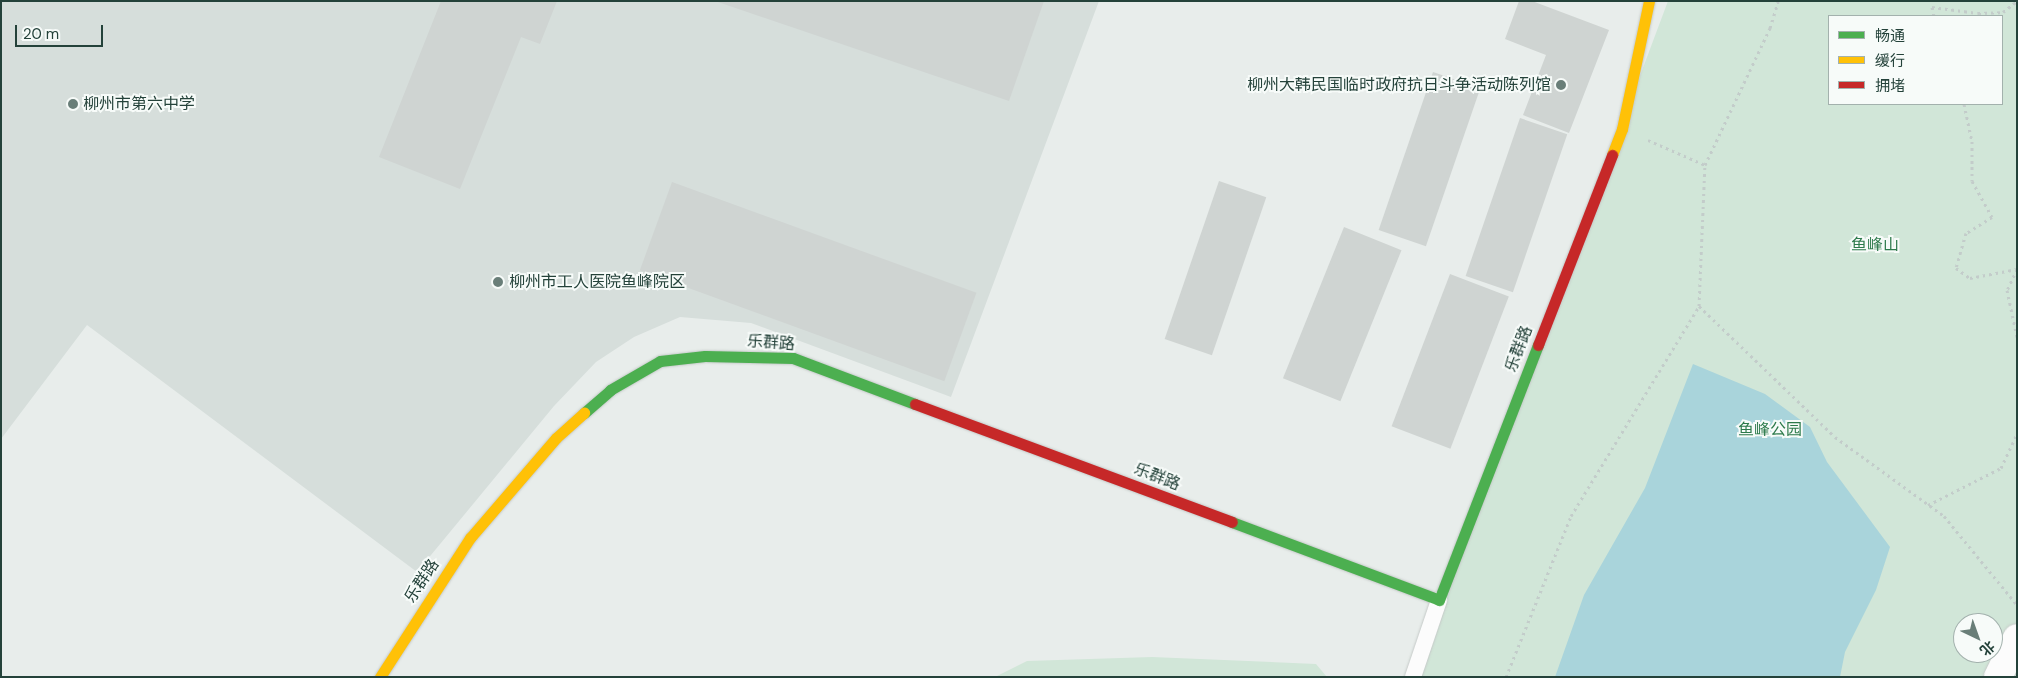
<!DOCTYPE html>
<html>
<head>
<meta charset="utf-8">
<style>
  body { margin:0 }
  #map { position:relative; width:2018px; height:678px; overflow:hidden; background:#e8edeb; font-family:"DM Sans","Noto Sans SC",sans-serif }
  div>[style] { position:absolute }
  .built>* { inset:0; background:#d6dedb }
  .green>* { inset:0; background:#d1e6d8 }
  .water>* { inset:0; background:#a9d4db }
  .building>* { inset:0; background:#cfd4d2; transform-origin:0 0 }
  .path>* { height:3px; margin-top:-1.5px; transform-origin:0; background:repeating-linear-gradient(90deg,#c3ccca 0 2.5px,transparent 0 6.5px) }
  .roads { filter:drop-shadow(0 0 1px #c5cac8) drop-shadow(0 0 1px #c5cac8) }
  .lane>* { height:16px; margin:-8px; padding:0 8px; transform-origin:8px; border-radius:8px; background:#fcfcfc }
  .street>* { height:28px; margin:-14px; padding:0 14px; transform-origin:14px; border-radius:14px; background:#fcfcfc }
  .fast>* { height:11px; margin:-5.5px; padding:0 5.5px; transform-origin:5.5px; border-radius:5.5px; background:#4caf50 }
  .slow>* { height:11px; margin:-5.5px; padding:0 5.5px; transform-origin:5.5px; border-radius:5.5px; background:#ffc107 }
  .jam>* { height:11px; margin:-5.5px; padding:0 5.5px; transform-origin:5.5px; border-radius:5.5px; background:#c62828 }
  .dots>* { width:14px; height:14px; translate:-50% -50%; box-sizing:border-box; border:2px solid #f7fbf9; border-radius:50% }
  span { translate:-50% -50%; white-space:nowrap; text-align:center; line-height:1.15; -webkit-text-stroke:4px #f7fbf9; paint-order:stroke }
  .poi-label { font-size:16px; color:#24423a }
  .right { translate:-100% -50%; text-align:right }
  .left { translate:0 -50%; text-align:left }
  .park-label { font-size:16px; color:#2d7a4b }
  .street-label { font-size:16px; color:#24423a }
  .frame { position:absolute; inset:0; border:2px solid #24423a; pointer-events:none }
  .legend { position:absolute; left:1828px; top:15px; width:175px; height:90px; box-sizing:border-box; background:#f7fbf9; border:1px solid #a3b1ad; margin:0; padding:6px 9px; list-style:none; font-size:15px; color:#24423a }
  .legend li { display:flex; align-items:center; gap:10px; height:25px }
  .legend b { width:25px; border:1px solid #a3b1ad }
  .north { position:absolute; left:1953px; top:613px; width:50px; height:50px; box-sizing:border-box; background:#f7fbf9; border:1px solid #a3b1ad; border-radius:50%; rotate:138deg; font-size:14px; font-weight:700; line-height:20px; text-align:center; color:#24423a }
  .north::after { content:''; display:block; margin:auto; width:18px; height:22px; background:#697e78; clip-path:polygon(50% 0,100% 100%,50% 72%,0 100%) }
  .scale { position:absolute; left:15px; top:25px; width:88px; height:22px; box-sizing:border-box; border:2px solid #24423a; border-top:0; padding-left:6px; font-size:15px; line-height:18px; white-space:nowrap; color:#24423a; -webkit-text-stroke:4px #f7fbf9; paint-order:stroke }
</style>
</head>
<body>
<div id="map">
  <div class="built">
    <i style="clip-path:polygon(1px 1px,1099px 1px,951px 397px,751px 323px,680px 317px,634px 337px,596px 362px,554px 406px,417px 572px,87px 325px,1px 439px)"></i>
  </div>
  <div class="green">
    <i style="clip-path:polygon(evenodd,1668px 1px,2017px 1px,2017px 677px,1415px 677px,1668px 1px,1829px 16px,2002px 16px,2002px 104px,1829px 104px,1829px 16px,1668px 1px,1963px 623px,1993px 623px,1993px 653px,1963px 653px,1963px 623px)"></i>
    <i style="clip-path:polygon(1152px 657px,1316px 664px,1327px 677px,995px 677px,1027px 661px)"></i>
  </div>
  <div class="water">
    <i style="clip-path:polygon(1693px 364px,1765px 394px,1810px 427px,1827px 462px,1890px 547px,1876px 590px,1845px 652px,1840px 677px,1555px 677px,1584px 595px,1645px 488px)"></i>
  </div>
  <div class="building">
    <i style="clip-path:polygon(441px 1px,557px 1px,540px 44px,521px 37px,460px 189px,379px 157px)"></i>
    <i style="clip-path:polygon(715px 1px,1044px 1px,1009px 101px)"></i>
    <i style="clip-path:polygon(1519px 1px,1532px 1px,1609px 30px,1569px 133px,1523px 115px,1546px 55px,1505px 39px)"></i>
    <i style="left:1433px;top:72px;width:50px;height:167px;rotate:19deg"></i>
    <i style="left:1520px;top:118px;width:50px;height:167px;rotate:19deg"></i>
    <i style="left:1219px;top:181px;width:50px;height:167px;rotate:19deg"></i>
    <i style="left:672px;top:182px;width:324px;height:94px;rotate:20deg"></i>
    <i style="left:1344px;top:227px;width:62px;height:163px;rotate:22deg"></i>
    <i style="left:1450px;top:274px;width:63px;height:163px;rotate:21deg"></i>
  </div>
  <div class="path">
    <i style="left:1934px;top:16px;width:9px;rotate:-103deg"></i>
    <i style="left:1932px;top:7px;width:46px;rotate:7.4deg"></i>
    <i style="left:1978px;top:13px;width:25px;rotate:-2deg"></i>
    <i style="left:2003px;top:12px;width:18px;rotate:-38deg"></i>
    <i style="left:1964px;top:104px;width:38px;rotate:78deg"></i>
    <i style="left:1972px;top:141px;width:40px;rotate:90deg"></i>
    <i style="left:1972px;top:181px;width:41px;rotate:60.9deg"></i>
    <i style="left:1992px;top:217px;width:31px;rotate:148deg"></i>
    <i style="left:1966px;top:233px;width:36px;rotate:106deg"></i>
    <i style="left:1956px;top:268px;width:17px;rotate:36deg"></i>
    <i style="left:1970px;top:278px;width:48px;rotate:-10.8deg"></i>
    <i style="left:1648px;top:140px;width:62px;rotate:23.7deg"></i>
    <i style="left:2017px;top:269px;width:23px;rotate:115deg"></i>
    <i style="left:2007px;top:290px;width:48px;rotate:78deg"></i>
    <i style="left:1699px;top:306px;width:141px;rotate:-87.6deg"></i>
    <i style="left:1705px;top:165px;width:152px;rotate:-64.6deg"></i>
    <i style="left:1770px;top:28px;width:28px;rotate:-73deg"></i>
    <i style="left:1928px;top:505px;width:82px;rotate:-26.9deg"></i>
    <i style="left:2001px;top:468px;width:38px;rotate:-65deg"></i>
    <i style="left:1506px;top:677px;width:174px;rotate:-68deg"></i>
    <i style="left:1571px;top:516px;width:246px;rotate:-58.6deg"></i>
    <i style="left:1699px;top:306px;width:189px;rotate:43.9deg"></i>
    <i style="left:1835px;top:437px;width:135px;rotate:35.9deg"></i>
    <i style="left:1944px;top:516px;width:115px;rotate:50.6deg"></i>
  </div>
  <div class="roads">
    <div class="lane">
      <i style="left:1413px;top:677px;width:81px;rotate:-71.3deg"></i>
    </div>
    <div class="street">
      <i style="left:1998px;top:677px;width:43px;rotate:-64deg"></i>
    </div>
    <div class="fast">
      <i style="left:584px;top:413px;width:35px;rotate:-41deg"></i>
      <i style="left:610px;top:390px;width:58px;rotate:-30.1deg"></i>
      <i style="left:660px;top:361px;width:45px;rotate:-6.3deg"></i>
      <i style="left:705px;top:356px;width:88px;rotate:1.3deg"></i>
      <i style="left:793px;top:358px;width:130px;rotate:20.7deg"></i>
      <i style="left:1232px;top:522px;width:221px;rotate:20.6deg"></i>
      <i style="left:1439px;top:600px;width:274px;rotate:-68.8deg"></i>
    </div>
    <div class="slow">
      <i style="left:1612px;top:155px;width:28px;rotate:-69deg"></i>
      <i style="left:1622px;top:129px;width:131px;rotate:-78.1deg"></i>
      <i style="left:380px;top:677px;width:166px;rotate:-57.1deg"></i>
      <i style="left:470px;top:538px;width:132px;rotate:-49.3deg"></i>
      <i style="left:556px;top:438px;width:38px;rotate:-42deg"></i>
    </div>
    <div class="jam">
      <i style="left:1538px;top:345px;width:204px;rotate:-68.7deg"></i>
      <i style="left:915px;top:404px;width:338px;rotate:20.4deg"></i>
    </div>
  </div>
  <div class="dots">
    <i style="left:1561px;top:85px;background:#697e78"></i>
    <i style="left:73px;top:104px;background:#697e78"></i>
    <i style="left:498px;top:282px;background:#697e78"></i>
  </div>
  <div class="poi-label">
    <span class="right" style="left:1551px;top:85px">柳州大韩民国临时政府抗日斗争活动陈列馆</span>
    <span class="left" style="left:83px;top:104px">柳州市第六中学</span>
    <span class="left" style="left:509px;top:282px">柳州市工人医院鱼峰院区</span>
  </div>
  <div class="park-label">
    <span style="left:1875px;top:245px">鱼峰山</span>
    <span style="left:1770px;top:430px">鱼峰公园</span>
  </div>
  <div class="street-label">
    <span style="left:771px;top:343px;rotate:4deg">乐群路</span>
    <span style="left:1519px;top:349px;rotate:-69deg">乐群路</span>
    <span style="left:1157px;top:477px;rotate:21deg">乐群路</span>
    <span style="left:422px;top:581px;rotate:-57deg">乐群路</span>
  </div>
  <div class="frame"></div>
  <ul class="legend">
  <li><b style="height:6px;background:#4caf50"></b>畅通</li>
  <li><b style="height:6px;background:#ffc107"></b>缓行</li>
  <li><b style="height:6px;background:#c62828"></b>拥堵</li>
  </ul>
  <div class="north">北</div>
  <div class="scale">20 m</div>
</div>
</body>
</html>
